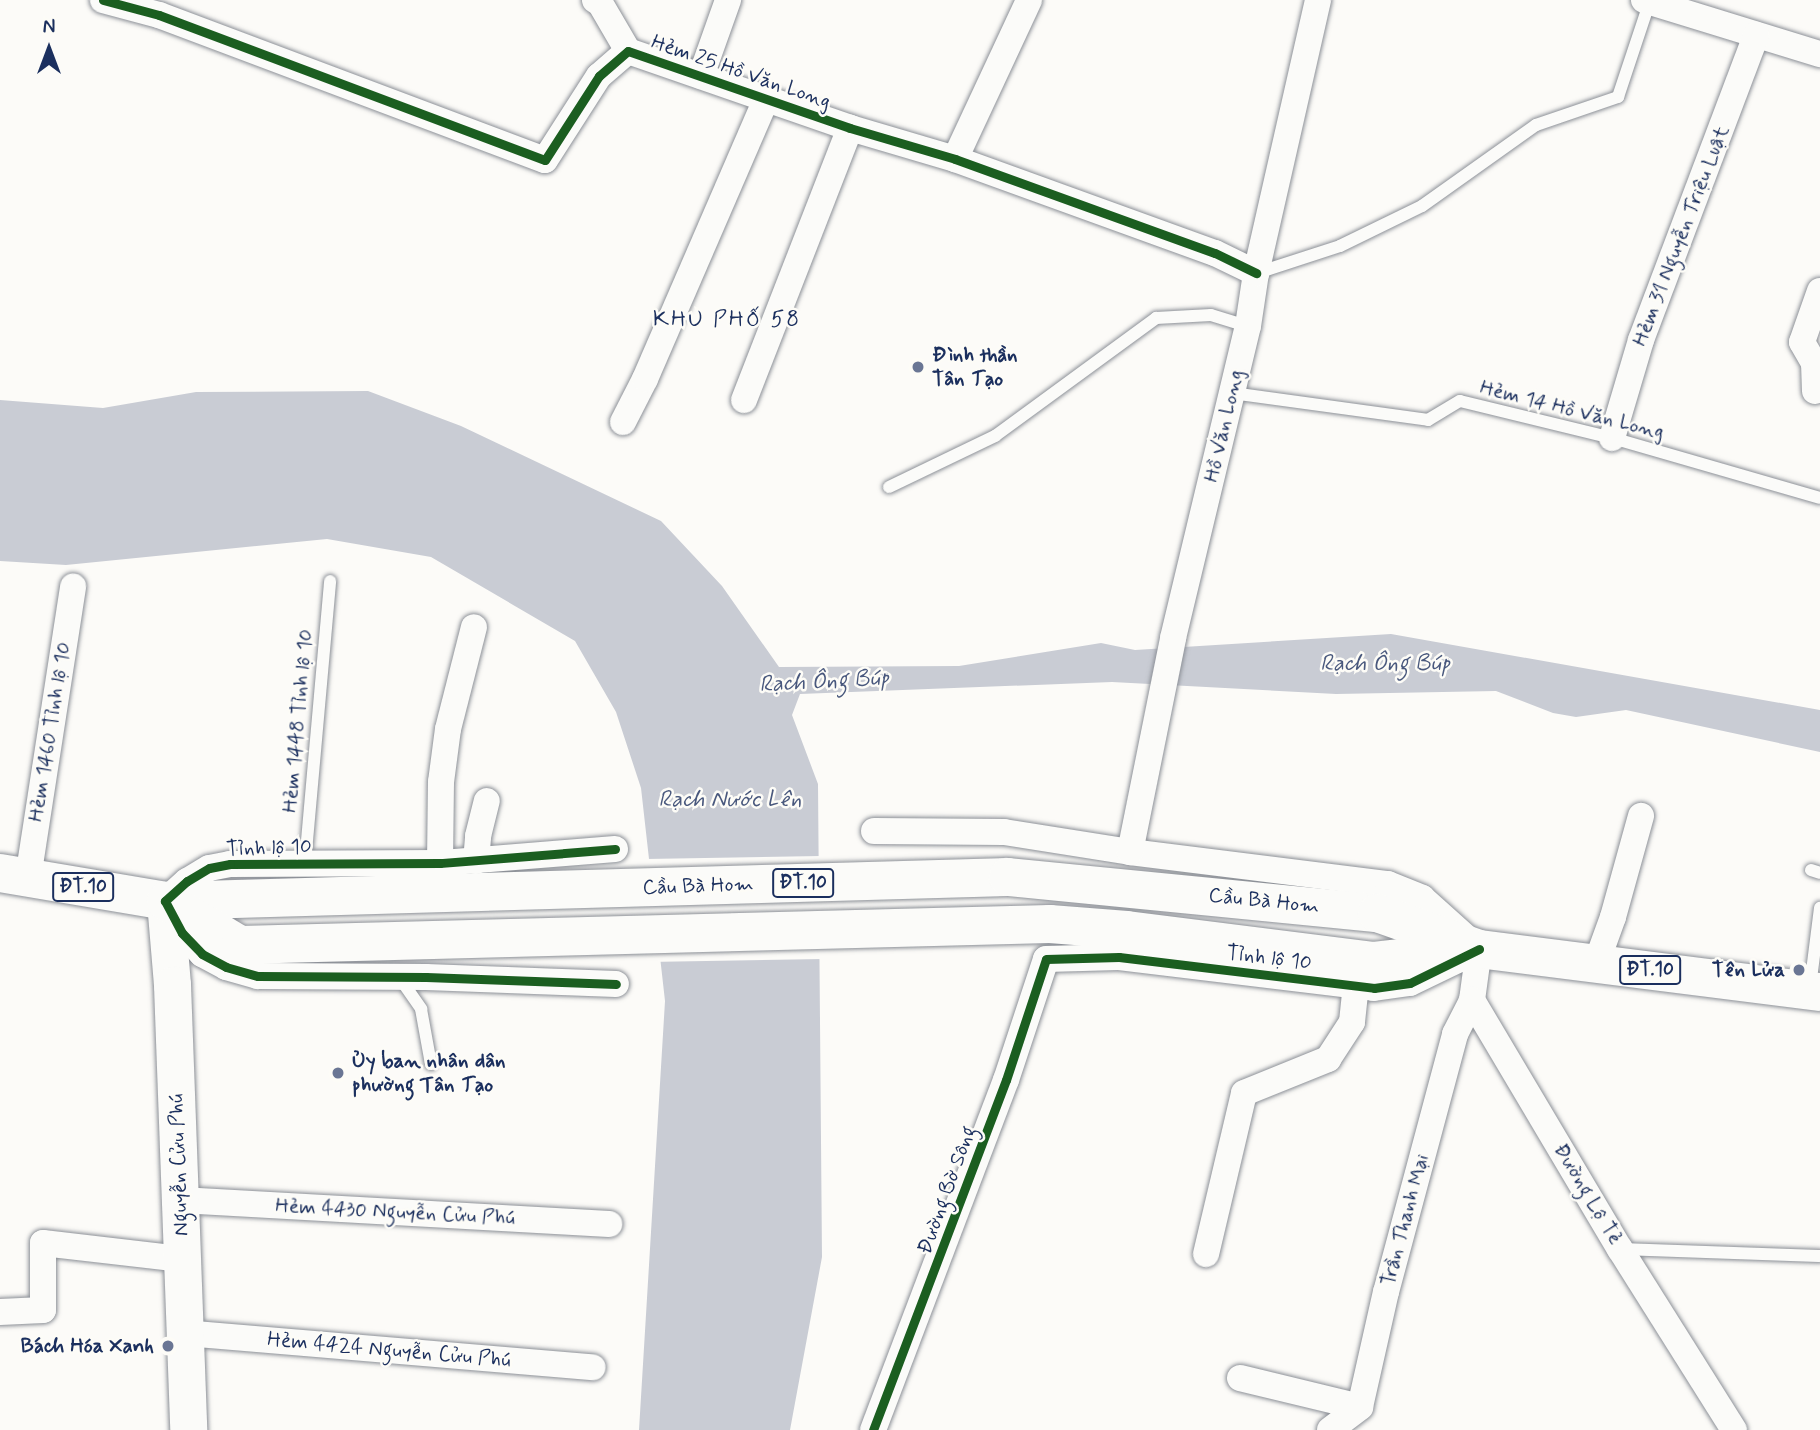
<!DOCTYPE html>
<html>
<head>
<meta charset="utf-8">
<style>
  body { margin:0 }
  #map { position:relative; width:1820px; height:1430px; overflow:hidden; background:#fcfbf8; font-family:Mynerve,sans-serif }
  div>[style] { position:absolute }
  .water>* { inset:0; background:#c9ccd4 }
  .pier>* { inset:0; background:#fcfbf8; transform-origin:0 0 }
  .roads { filter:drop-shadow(0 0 2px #8c9097) drop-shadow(0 0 2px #8c9097) }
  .service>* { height:12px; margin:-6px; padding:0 6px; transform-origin:6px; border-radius:6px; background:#fbfbf9 }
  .minor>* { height:26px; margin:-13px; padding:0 13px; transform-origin:13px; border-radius:13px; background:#fbfbf9 }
  .secondary>* { height:37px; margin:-18.5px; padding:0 18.5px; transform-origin:18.5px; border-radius:18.5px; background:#fbfbf9 }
  .primary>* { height:38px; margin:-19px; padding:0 19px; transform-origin:19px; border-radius:19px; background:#fbfbf9 }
  .cycleway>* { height:9px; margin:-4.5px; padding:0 4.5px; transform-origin:4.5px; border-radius:4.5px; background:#1b5e20 }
  .dots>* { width:19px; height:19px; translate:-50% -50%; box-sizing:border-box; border:4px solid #fdfcf7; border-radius:50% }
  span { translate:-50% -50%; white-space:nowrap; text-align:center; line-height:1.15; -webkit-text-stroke:5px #fdfcf7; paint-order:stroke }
  .shield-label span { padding:2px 5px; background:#fdfcf7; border:2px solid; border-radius:5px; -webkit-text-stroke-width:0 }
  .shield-label { font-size:19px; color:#1b2f5e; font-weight:700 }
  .street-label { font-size:21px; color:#1b2f5e }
  .poi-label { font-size:21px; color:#1b2f5e; font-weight:700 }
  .left { translate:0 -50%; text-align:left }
  .right { translate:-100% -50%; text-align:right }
  .neighbourhood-label { font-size:23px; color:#1b2f5e; letter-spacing:2px }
  .water-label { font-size:23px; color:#49587d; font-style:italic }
  .north { position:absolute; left:14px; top:14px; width:70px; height:70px; -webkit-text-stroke:5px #fdfcf7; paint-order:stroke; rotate:0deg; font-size:19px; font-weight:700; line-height:28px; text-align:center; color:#1b2f5e }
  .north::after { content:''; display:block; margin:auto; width:24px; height:32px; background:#1b2f5e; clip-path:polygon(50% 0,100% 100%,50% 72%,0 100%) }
</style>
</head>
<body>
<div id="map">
  <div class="water">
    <i style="clip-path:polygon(368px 391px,461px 426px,661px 521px,722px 586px,779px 667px,959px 666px,1101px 643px,1135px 650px,1391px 634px,1820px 710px,1820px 752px,1626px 710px,1576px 717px,1553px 713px,1496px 691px,1336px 694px,1112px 682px,800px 694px,792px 715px,818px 784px,822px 1257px,790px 1430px,639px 1430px,665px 1001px,641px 788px,616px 712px,575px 641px,431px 557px,327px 539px,66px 565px,0 561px,0 400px,103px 408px,196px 392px)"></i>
  </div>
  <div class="pier">
    <i style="left:821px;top:856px;width:103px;height:175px;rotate:89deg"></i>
  </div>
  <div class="roads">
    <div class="service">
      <i style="left:1257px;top:273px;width:87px;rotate:-18deg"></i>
      <i style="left:1340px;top:246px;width:91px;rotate:-26deg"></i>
      <i style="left:1422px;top:206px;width:140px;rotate:-35.4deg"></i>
      <i style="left:1536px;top:125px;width:87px;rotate:-18.9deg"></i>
      <i style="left:1618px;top:97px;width:101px;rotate:-71.6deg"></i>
      <i style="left:1232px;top:393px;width:198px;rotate:7.8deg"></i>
      <i style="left:1428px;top:420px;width:37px;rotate:-31deg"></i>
      <i style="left:1460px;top:401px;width:156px;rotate:13.7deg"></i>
      <i style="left:1612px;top:438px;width:216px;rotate:16.1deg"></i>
      <i style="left:889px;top:487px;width:118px;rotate:-25.7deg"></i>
      <i style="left:995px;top:436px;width:200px;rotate:-36.2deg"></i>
      <i style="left:1156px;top:318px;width:55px;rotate:-3.1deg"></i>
      <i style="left:1211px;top:315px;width:39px;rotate:17deg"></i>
      <i style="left:305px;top:863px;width:283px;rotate:-84.9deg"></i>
      <i style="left:1811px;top:870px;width:9px;rotate:18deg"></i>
      <i style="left:399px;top:977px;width:39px;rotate:55deg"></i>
      <i style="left:421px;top:1009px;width:56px;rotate:79.7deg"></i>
      <i style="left:1810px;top:987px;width:80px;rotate:-82.8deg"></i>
      <i style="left:1620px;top:1249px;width:200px;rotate:2deg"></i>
    </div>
    <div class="minor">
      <i style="left:103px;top:0;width:58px;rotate:15deg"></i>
      <i style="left:159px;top:15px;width:412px;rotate:20.6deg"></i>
      <i style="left:545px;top:160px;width:100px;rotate:-57.3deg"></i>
      <i style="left:599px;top:76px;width:38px;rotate:-41deg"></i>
      <i style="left:628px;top:51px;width:235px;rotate:19.1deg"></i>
      <i style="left:850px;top:128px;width:109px;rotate:16.4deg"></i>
      <i style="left:955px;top:159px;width:276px;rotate:19.9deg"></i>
      <i style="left:1215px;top:253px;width:46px;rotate:26deg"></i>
      <i style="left:595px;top:0;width:6px;rotate:31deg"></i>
      <i style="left:600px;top:3px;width:56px;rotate:59.7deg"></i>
      <i style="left:1644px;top:0;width:184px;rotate:17.1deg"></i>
      <i style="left:701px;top:76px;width:81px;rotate:-70.4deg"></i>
      <i style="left:955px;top:159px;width:175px;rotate:-65deg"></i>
      <i style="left:1815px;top:391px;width:28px;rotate:-92deg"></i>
      <i style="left:1814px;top:363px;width:24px;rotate:-120deg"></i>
      <i style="left:1802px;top:342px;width:54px;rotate:-70.6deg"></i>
      <i style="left:744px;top:400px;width:292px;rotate:-68.7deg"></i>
      <i style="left:623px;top:422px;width:48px;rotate:-62.9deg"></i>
      <i style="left:645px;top:379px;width:305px;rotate:-66.6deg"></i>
      <i style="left:1612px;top:438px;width:102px;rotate:-73.5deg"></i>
      <i style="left:1641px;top:340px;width:326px;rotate:-69.3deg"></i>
      <i style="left:874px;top:831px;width:130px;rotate:0.4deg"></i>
      <i style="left:1004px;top:832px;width:128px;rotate:9deg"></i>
      <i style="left:1130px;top:852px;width:260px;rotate:7.1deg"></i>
      <i style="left:1388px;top:884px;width:37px;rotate:22deg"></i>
      <i style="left:1422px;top:898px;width:64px;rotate:41.9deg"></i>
      <i style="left:615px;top:849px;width:176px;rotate:175.4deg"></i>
      <i style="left:440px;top:863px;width:210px;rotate:179.7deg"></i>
      <i style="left:230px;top:864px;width:21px;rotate:169deg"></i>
      <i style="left:209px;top:868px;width:26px;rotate:149deg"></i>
      <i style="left:187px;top:881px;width:30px;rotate:138deg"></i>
      <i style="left:165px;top:901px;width:36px;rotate:62deg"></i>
      <i style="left:182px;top:933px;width:29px;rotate:46deg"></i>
      <i style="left:202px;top:954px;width:27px;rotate:28deg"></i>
      <i style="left:226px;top:967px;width:33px;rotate:16deg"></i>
      <i style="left:258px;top:976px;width:168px;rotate:0.3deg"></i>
      <i style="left:426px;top:977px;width:190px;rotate:2.1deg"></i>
      <i style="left:1130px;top:852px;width:218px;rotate:-78.6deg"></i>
      <i style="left:1173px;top:638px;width:321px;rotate:-76.5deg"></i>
      <i style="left:1248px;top:326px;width:54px;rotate:-81.4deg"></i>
      <i style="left:1256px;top:273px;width:280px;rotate:-77.2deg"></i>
      <i style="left:476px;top:861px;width:25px;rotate:-85deg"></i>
      <i style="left:478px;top:836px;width:36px;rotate:-76deg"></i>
      <i style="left:440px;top:863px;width:81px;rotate:-89.3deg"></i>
      <i style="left:441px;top:782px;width:53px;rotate:-82.5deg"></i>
      <i style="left:448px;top:729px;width:105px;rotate:-75.7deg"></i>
      <i style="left:28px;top:878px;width:295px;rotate:-81.2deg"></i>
      <i style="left:1479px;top:949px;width:51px;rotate:97.8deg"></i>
      <i style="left:1472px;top:1000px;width:290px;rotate:59.3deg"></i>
      <i style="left:1620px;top:1249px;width:214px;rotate:57.8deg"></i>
      <i style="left:1596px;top:964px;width:50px;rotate:-70.1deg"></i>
      <i style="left:1613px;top:917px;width:105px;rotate:-74.5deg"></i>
      <i style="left:180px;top:1200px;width:430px;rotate:3.2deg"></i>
      <i style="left:1206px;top:1254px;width:165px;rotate:-76.7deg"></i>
      <i style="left:1244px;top:1093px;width:91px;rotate:-22deg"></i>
      <i style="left:1328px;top:1059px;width:44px;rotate:-57deg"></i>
      <i style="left:1352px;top:1022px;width:36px;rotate:-84deg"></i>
      <i style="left:0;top:1312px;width:43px;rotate:-2.7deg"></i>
      <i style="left:43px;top:1310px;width:67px;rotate:-90deg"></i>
      <i style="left:43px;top:1243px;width:140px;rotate:6.6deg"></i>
      <i style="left:184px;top:1333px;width:410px;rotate:4.8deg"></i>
      <i style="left:1240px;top:1378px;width:123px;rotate:13.6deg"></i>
      <i style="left:873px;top:1430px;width:374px;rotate:-69.2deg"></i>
      <i style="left:1006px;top:1080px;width:127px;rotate:-71.7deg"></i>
      <i style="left:1046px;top:959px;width:73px;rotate:-1.6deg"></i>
      <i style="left:1119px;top:957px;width:257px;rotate:6.9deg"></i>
      <i style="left:1374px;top:988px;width:36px;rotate:-8deg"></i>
      <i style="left:1410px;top:983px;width:58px;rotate:-25.7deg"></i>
      <i style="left:1330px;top:1430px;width:38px;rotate:-37deg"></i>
      <i style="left:1360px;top:1407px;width:118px;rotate:-77.3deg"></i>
      <i style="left:1386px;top:1292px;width:267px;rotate:-75deg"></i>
      <i style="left:1455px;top:1034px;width:38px;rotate:-63deg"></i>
    </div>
    <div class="secondary">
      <i style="left:165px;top:901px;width:84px;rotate:85.2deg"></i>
      <i style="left:172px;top:985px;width:445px;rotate:87.9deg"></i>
    </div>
    <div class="primary">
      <i style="left:0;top:873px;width:167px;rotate:9.6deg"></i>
      <i style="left:165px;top:901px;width:843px;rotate:-1.63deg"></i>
      <i style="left:1008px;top:877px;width:371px;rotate:5.6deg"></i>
      <i style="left:1377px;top:913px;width:108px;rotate:19.4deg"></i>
      <i style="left:1479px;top:949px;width:344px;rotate:7.2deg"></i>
      <i style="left:166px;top:901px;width:86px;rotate:30.7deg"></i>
      <i style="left:240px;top:945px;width:810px;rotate:-1.49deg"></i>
      <i style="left:1050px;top:924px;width:77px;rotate:4.5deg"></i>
      <i style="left:1127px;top:930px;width:249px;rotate:7.2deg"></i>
      <i style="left:1374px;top:961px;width:97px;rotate:-6.5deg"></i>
    </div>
  </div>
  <div class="cycleway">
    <i style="left:103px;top:0;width:58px;rotate:15deg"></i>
    <i style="left:159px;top:15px;width:412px;rotate:20.6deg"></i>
    <i style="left:545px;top:160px;width:100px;rotate:-57.3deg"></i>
    <i style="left:599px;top:76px;width:38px;rotate:-41deg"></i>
    <i style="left:628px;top:51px;width:235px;rotate:19.1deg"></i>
    <i style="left:850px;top:128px;width:109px;rotate:16.4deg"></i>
    <i style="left:955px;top:159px;width:276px;rotate:19.9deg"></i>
    <i style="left:1215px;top:253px;width:46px;rotate:26deg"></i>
    <i style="left:615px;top:849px;width:176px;rotate:175.4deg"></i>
    <i style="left:440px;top:863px;width:210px;rotate:179.7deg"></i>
    <i style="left:230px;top:864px;width:21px;rotate:169deg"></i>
    <i style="left:209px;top:868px;width:26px;rotate:149deg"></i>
    <i style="left:187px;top:881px;width:30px;rotate:138deg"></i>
    <i style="left:165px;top:901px;width:36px;rotate:62deg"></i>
    <i style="left:182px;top:933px;width:29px;rotate:46deg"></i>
    <i style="left:202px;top:954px;width:27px;rotate:28deg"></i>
    <i style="left:226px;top:967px;width:33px;rotate:16deg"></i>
    <i style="left:258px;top:976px;width:168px;rotate:0.3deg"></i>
    <i style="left:426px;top:977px;width:190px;rotate:2.1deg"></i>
    <i style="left:873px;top:1430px;width:374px;rotate:-69.2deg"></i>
    <i style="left:1006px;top:1080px;width:127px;rotate:-71.7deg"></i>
    <i style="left:1046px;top:959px;width:73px;rotate:-1.6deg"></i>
    <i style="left:1119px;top:957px;width:257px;rotate:6.9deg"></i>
    <i style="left:1374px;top:988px;width:36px;rotate:-8deg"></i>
    <i style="left:1410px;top:983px;width:77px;rotate:-26.2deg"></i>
  </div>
  <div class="dots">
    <i style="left:918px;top:367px;background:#6a7694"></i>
    <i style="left:1799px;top:970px;background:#6a7694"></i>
    <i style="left:338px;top:1073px;background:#6a7694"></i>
    <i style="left:168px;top:1346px;background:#6a7694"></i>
  </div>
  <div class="shield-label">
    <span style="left:803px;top:883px">ĐT.10</span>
    <span style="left:83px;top:887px">ĐT.10</span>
    <span style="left:1650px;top:970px">ĐT.10</span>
  </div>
  <div class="street-label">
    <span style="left:741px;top:72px;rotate:19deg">Hẻm 25 Hồ Văn Long</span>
    <span style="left:1681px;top:236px;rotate:-69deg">Hẻm 31 Nguyễn Triệu Luật</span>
    <span style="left:1572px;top:410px;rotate:14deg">Hẻm 14 Hồ Văn Long</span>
    <span style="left:1224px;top:426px;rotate:-77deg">Hồ Văn Long</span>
    <span style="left:298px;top:721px;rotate:-85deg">Hẻm 1448 Tỉnh lộ 10</span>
    <span style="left:50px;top:732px;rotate:-81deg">Hẻm 1460 Tỉnh lộ 10</span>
    <span style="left:269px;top:848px;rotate:-2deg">Tỉnh lộ 10</span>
    <span style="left:698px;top:886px;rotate:-2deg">Cầu Bà Hom</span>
    <span style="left:1264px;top:901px;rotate:6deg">Cầu Bà Hom</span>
    <span style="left:1269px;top:958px;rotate:7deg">Tỉnh lộ 10</span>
    <span style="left:179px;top:1165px;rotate:-92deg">Nguyễn Cửu Phú</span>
    <span style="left:947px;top:1190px;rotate:-70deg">Đường Bờ Sông</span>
    <span style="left:1588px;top:1194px;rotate:59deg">Đường Lộ Tẻ</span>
    <span style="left:395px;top:1212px;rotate:3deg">Hẻm 4430 Nguyễn Cửu Phú</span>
    <span style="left:1405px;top:1220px;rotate:-75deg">Trần Thanh Mại</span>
    <span style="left:389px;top:1350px;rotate:5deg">Hẻm 4424 Nguyễn Cửu Phú</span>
  </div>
  <div class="poi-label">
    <span class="left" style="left:932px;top:367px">Đình thần<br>Tân Tạo</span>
    <span class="right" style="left:1785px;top:970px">Tên Lửa</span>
    <span class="left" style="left:352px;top:1073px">Ủy ban nhân dân<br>phường Tân Tạo</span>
    <span class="right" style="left:154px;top:1346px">Bách Hóa Xanh</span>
  </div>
  <div class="neighbourhood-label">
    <span style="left:727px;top:320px">KHU PHỐ 58</span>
  </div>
  <div class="water-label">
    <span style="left:1385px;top:664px">Rạch Ông Búp</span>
    <span style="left:824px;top:682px;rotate:-3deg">Rạch Ông Búp</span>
    <span style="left:730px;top:800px">Rạch Nước Lên</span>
  </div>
  <div class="north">N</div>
</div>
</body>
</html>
